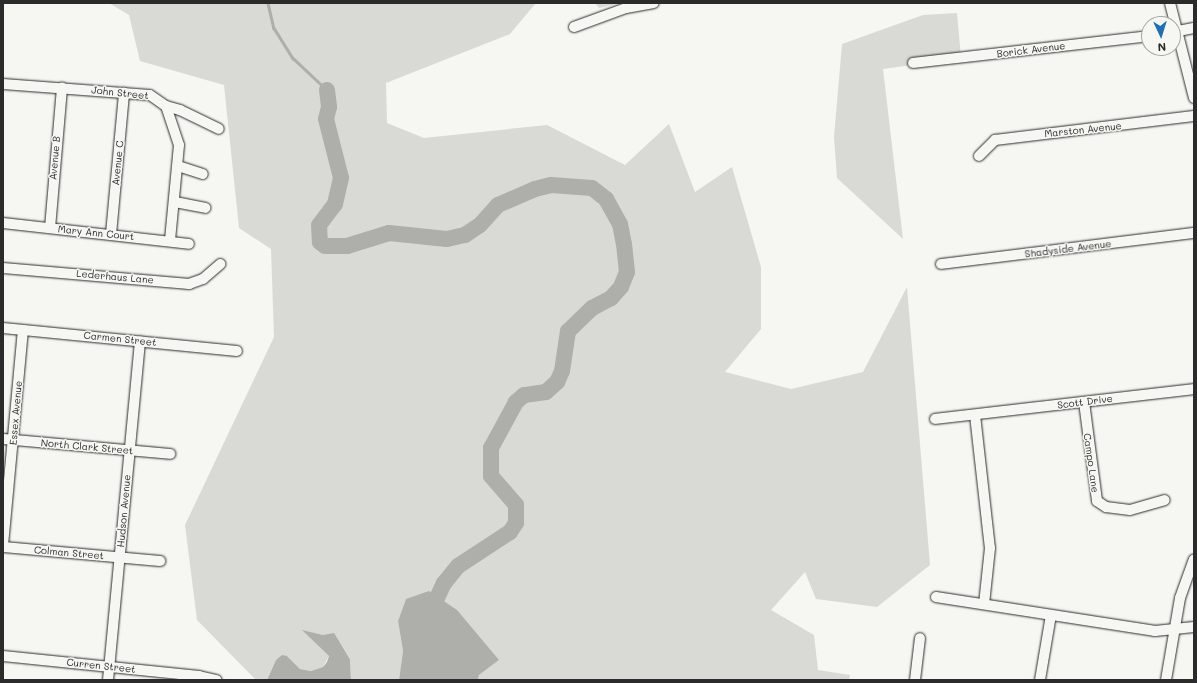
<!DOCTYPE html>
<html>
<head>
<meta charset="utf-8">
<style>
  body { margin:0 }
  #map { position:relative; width:1197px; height:683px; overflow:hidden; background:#f6f6f2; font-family:Mali,sans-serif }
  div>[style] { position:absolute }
  .green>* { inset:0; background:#d9d9d5 }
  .water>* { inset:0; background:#aeaeab }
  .stream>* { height:2.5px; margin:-1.25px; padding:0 1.25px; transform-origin:1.25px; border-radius:1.25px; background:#aeaeab }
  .river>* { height:16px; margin:-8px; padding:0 8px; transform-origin:8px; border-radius:8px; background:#aeaeab }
  .roads { filter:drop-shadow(0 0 1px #2b2b2b) drop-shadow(0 0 1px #2b2b2b) }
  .minor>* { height:10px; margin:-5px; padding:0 5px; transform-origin:5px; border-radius:5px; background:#f6f6f2 }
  span { translate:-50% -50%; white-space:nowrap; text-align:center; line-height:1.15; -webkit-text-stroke:3px #f6f6f2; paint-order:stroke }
  .street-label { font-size:10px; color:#2b2b2b }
  .frame { position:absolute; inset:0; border:4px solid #2b2b2b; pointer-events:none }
  .north { position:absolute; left:1141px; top:16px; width:40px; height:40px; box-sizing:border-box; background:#f6f6f2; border:1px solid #a5a5a2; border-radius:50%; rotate:176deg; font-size:11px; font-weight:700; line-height:16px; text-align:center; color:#2b2b2b }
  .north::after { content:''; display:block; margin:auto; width:14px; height:18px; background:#1f6fb2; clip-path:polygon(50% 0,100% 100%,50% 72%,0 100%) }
</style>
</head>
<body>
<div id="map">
  <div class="green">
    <i style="clip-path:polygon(109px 3px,536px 3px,510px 34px,386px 83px,387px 123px,424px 138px,547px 125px,625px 165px,669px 124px,695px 192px,732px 167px,761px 267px,761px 329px,725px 372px,791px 389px,863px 372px,907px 287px,930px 565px,877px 607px,816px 599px,805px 572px,771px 610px,814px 635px,818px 670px,850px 675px,849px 680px,478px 680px,479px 675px,499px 660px,406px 599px,398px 621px,403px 651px,399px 680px,351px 680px,350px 658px,340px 643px,323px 635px,304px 631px,329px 656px,323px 667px,311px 671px,300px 669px,287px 656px,276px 660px,267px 680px,256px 680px,197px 620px,185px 525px,274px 337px,271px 249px,239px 228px,224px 85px,140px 61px,129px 15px)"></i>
    <i style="clip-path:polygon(595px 3px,620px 3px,599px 8px)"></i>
    <i style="clip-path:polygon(957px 13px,961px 58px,883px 69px,903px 239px,837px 178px,834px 137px,842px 44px,923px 15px)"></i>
  </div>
  <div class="water">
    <i style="clip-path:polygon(429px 591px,457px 610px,499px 660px,479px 675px,478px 680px,399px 680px,403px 651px,398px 621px,406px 599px)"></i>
    <i style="clip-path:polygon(302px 630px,323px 635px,334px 633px,350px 659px,351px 680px,267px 680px,276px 660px,282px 655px,287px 656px,300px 669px,311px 671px,323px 667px,327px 662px,329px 656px)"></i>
  </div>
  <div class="stream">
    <i style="left:268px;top:3px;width:26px;rotate:77deg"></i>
    <i style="left:274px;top:28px;width:36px;rotate:58deg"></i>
    <i style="left:293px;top:58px;width:47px;rotate:43.3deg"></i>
  </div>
  <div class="river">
    <i style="left:327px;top:90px;width:17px;rotate:83deg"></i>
    <i style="left:329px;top:107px;width:12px;rotate:104deg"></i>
    <i style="left:326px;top:119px;width:61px;rotate:75.7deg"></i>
    <i style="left:341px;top:178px;width:27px;rotate:103deg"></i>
    <i style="left:335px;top:204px;width:26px;rotate:127deg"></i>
    <i style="left:319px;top:225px;width:17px;rotate:87deg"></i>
    <i style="left:320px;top:242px;width:6px;rotate:39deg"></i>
    <i style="left:325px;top:246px;width:22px"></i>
    <i style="left:347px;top:246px;width:44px;rotate:-17.2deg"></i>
    <i style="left:389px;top:233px;width:58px;rotate:5.9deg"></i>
    <i style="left:447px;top:239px;width:18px;rotate:-13deg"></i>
    <i style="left:465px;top:235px;width:18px;rotate:-34deg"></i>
    <i style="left:480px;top:225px;width:27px;rotate:-48deg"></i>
    <i style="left:498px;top:205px;width:40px;rotate:-23.4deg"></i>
    <i style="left:535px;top:189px;width:16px;rotate:-14deg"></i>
    <i style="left:551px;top:185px;width:41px;rotate:4.2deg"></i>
    <i style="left:592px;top:188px;width:18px;rotate:38deg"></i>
    <i style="left:606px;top:199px;width:29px;rotate:61deg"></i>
    <i style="left:620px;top:224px;width:20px;rotate:79deg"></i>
    <i style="left:624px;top:244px;width:28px;rotate:84deg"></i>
    <i style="left:627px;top:272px;width:16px;rotate:112deg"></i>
    <i style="left:621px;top:287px;width:15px;rotate:132deg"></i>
    <i style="left:611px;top:298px;width:21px;rotate:152deg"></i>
    <i style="left:592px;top:308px;width:33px;rotate:136deg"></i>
    <i style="left:568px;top:331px;width:40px;rotate:98.5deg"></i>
    <i style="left:562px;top:371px;width:12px;rotate:114deg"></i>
    <i style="left:557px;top:382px;width:15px;rotate:138deg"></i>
    <i style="left:546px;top:392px;width:22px;rotate:172deg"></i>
    <i style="left:524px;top:395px;width:11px;rotate:139deg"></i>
    <i style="left:516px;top:402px;width:52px;rotate:118.5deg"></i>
    <i style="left:491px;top:448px;width:28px;rotate:90deg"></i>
    <i style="left:491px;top:476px;width:38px;rotate:49deg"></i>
    <i style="left:516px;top:505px;width:18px;rotate:90deg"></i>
    <i style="left:516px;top:523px;width:11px;rotate:124deg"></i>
    <i style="left:510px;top:532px;width:62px;rotate:146.8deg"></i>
    <i style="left:458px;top:566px;width:22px;rotate:129deg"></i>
    <i style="left:444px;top:583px;width:23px;rotate:115deg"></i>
    <i style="left:434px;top:604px;width:14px;rotate:126deg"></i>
  </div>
  <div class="roads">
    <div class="minor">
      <i style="left:1170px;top:3px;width:98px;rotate:75.8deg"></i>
      <i style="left:574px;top:27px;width:55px;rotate:-20.1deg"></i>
      <i style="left:626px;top:8px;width:28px;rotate:-10deg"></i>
      <i style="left:1173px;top:32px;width:21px;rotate:-11deg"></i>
      <i style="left:913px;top:63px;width:238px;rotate:-6.5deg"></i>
      <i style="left:3px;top:84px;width:147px;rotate:4.3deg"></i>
      <i style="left:150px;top:95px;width:19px;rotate:35deg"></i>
      <i style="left:166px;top:106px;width:15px;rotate:16deg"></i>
      <i style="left:180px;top:110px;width:43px;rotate:26deg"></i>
      <i style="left:166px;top:106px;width:41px;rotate:71.6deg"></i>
      <i style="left:179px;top:145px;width:96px;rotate:95.4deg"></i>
      <i style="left:979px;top:156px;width:23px;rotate:-45deg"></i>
      <i style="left:995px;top:140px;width:200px;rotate:-6.9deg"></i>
      <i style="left:178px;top:166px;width:26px;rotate:18deg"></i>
      <i style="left:175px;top:202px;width:31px;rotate:11deg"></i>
      <i style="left:3px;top:223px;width:187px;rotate:6.4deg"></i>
      <i style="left:50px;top:228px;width:141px;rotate:-85.1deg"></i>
      <i style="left:111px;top:234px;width:142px;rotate:-84.7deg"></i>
      <i style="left:941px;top:264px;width:255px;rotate:-7deg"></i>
      <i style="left:3px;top:268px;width:187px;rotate:4.9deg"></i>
      <i style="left:189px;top:284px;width:15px;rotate:-20deg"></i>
      <i style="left:203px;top:279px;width:23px;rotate:-41deg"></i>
      <i style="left:3px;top:328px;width:235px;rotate:5.6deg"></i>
      <i style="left:1084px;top:402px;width:100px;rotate:82.5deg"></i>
      <i style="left:1097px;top:501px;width:11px;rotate:34deg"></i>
      <i style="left:1106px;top:507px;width:24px;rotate:7deg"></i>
      <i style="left:1130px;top:510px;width:36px;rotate:-16deg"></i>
      <i style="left:975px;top:415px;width:134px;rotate:83.6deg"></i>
      <i style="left:990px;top:548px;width:56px;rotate:96.1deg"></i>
      <i style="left:935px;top:419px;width:261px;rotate:-6.6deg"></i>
      <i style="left:3px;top:439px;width:168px;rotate:5.1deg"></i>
      <i style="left:3px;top:545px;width:216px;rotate:-84.7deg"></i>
      <i style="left:3px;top:547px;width:158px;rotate:5.1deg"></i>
      <i style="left:936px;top:597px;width:222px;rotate:8.8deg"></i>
      <i style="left:1155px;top:631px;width:39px;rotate:-6deg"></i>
      <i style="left:3px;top:656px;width:197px;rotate:5.8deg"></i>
      <i style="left:199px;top:676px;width:18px;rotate:13deg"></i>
      <i style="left:108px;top:680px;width:340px;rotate:-84.6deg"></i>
      <i style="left:915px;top:680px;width:42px;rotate:-83.2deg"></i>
      <i style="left:1040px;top:680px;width:66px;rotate:-80.4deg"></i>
      <i style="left:1166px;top:680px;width:83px;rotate:-80.3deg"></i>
      <i style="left:1180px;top:598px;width:41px;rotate:-70.3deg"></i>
    </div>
  </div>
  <div class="street-label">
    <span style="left:1031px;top:50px;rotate:-7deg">Borick Avenue</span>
    <span style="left:120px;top:93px;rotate:6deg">John Street</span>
    <span style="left:1083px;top:130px;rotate:-6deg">Marston Avenue</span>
    <span style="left:55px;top:158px;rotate:-85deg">Avenue B</span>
    <span style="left:118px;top:163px;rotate:-84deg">Avenue C</span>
    <span style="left:96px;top:233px;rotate:6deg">Mary Ann Court</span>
    <span style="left:1068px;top:249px;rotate:-7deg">Shadyside Avenue</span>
    <span style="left:115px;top:277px;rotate:5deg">Lederhaus Lane</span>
    <span style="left:120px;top:339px;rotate:6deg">Carmen Street</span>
    <span style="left:1085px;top:402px;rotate:-7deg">Scott Drive</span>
    <span style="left:16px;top:413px;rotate:-85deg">Essex Avenue</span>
    <span style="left:87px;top:447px;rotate:5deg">North Clark Street</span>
    <span style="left:1091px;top:463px;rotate:82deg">Campo Lane</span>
    <span style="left:124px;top:511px;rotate:-85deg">Hudson Avenue</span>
    <span style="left:69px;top:553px;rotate:5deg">Colman Street</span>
    <span style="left:101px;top:666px;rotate:6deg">Curren Street</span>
  </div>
  <div class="frame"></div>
  <div class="north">N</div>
</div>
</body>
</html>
